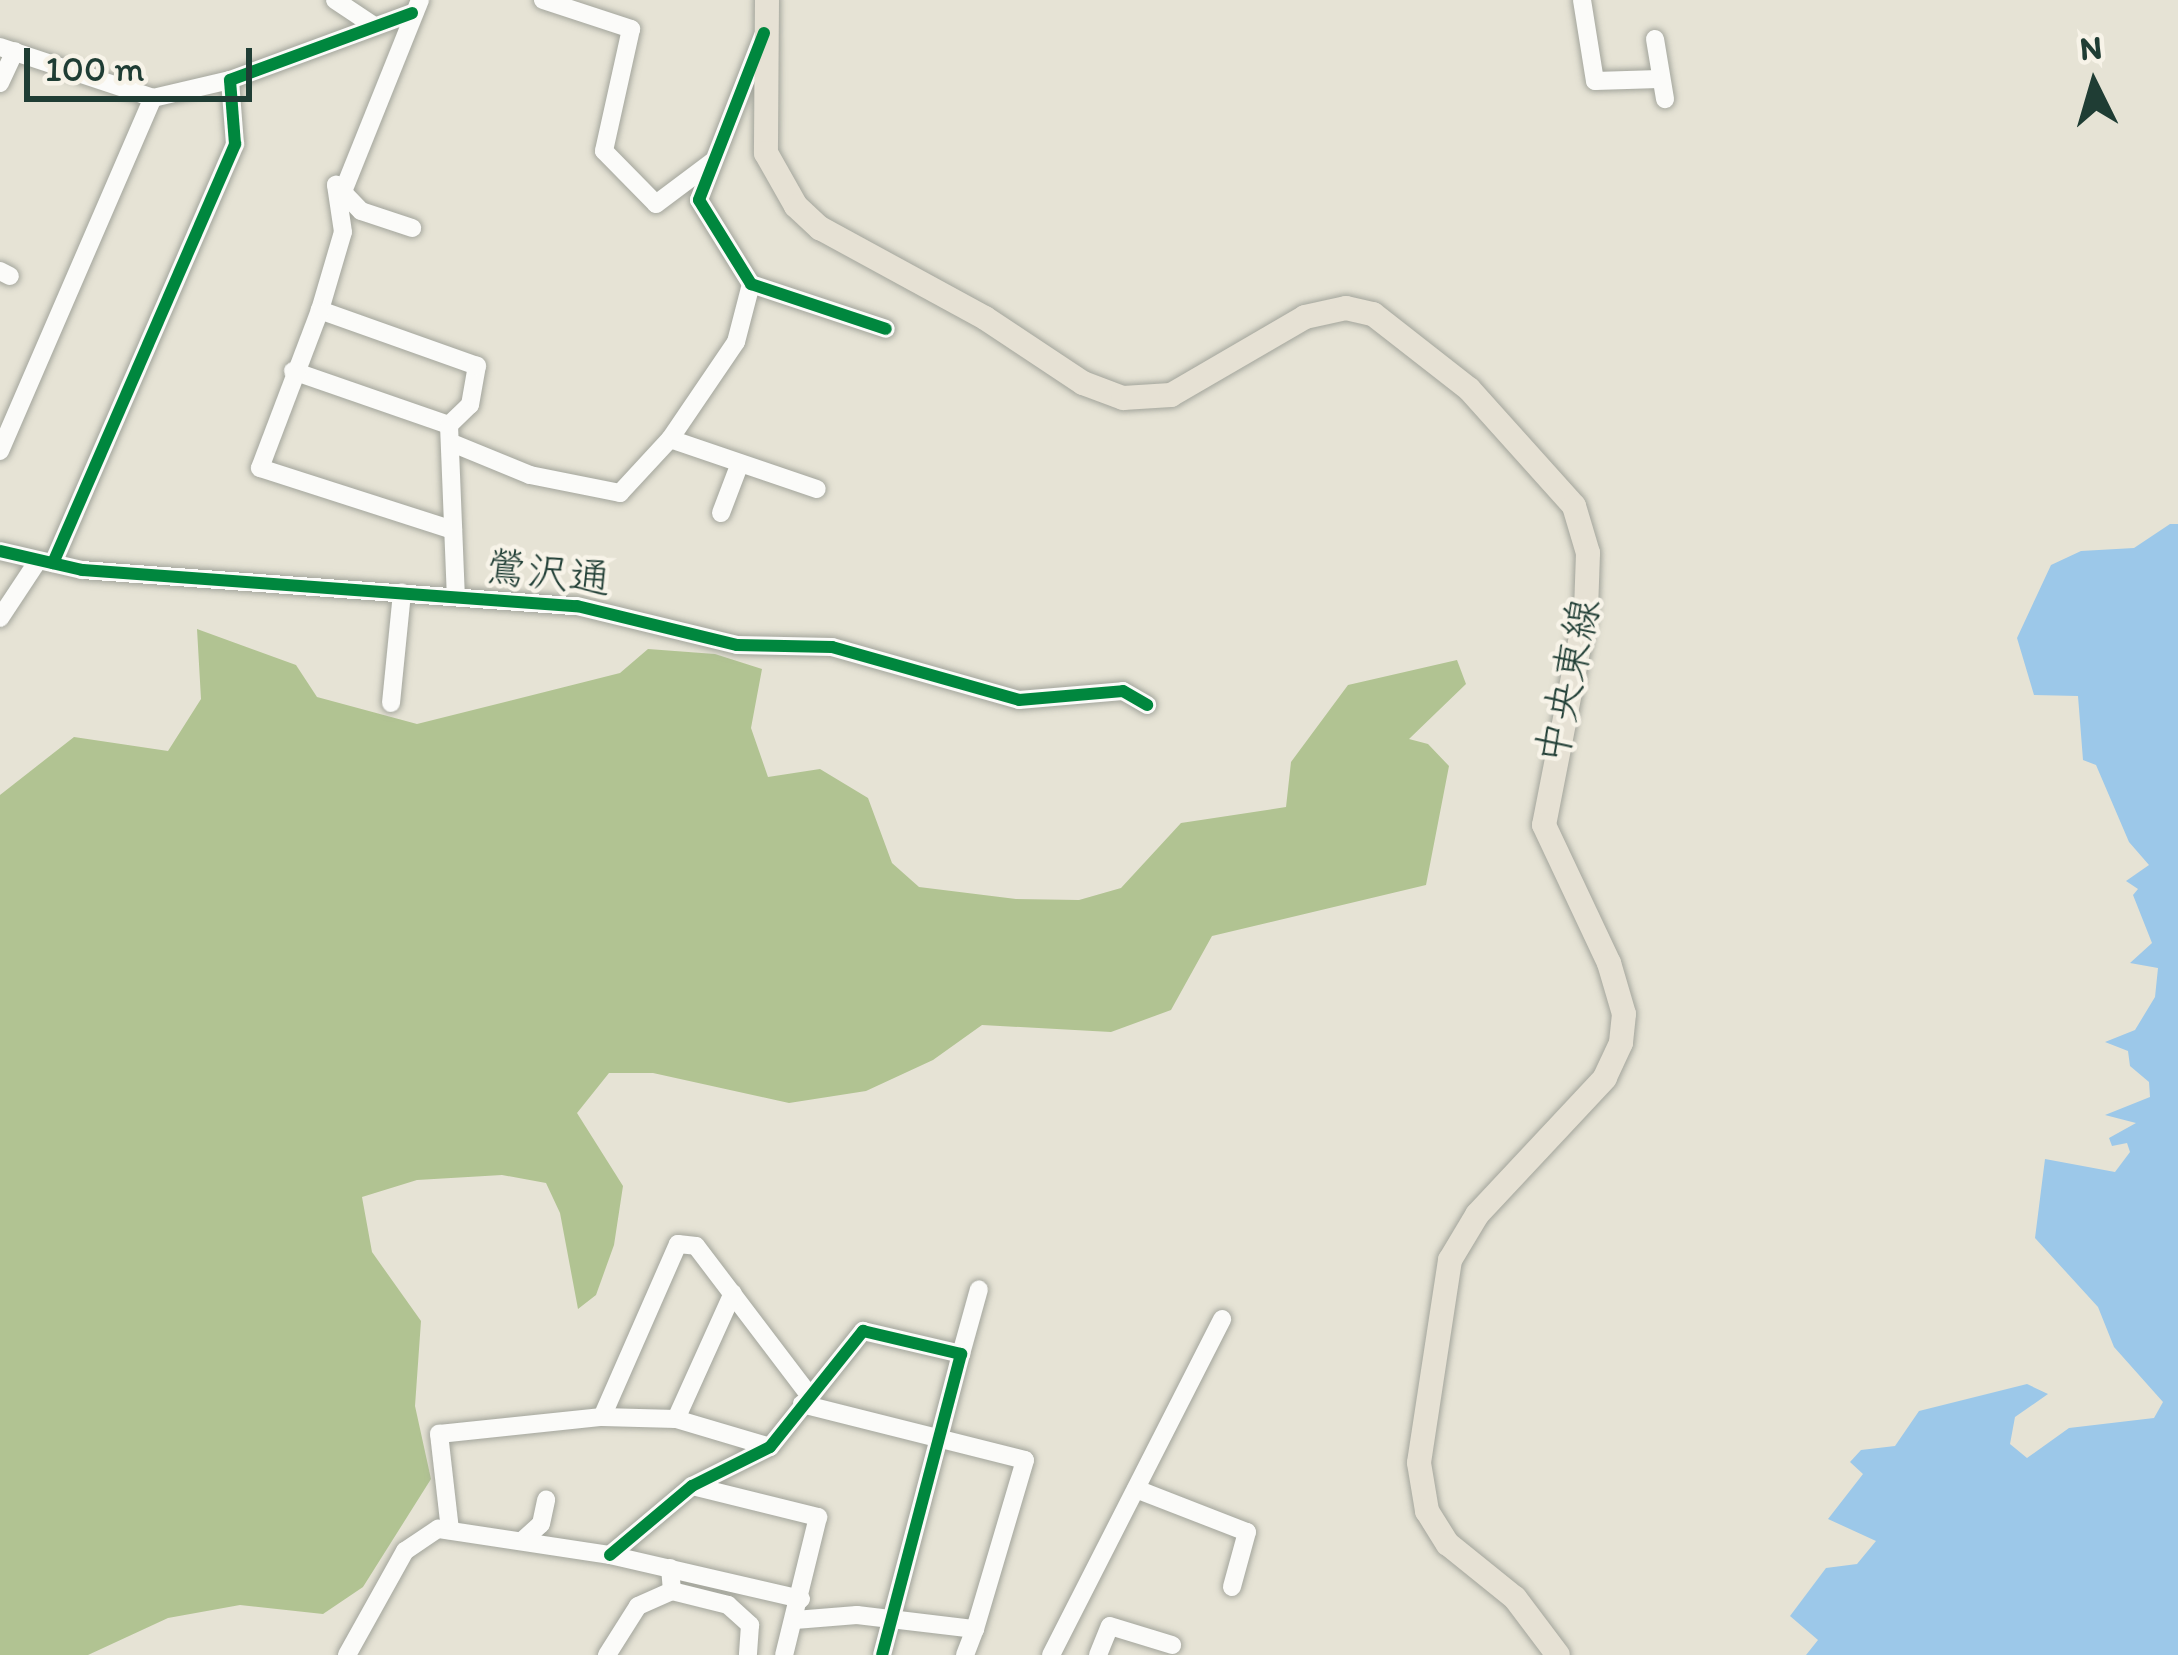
<!DOCTYPE html>
<html>
<head>
<meta charset="utf-8">
<style>
  body { margin:0 }
  #map { position:relative; width:2178px; height:1655px; overflow:hidden; background:#e6e3d5; font-family:Itim,"Klee One",sans-serif }
  div>[style] { position:absolute }
  .forest>* { inset:0; background:#b1c392 }
  .water>* { inset:0; background:#9cc8e9 }
  .roads { filter:drop-shadow(0 0 3px #a3a59c) drop-shadow(0 0 3px #a3a59c) }
  .minor>* { height:18px; margin:-9px; padding:0 9px; transform-origin:9px; border-radius:9px; background:#fbfbf9 }
  .major>* { height:24px; margin:-12px; padding:0 12px; transform-origin:12px; border-radius:12px; background:#e6e1d4 }
  .cycleway>* { height:12px; margin:-6px; padding:0 6px; transform-origin:6px; border-radius:6px; background:#00873e }
  span { translate:-50% -50%; white-space:nowrap; text-align:center; line-height:1.15; -webkit-text-stroke:9px #f7f3e8; paint-order:stroke }
  .street-label { font-size:42px; color:#1f3d34 }
  .north { position:absolute; left:2034px; top:24px; width:120px; height:120px; -webkit-text-stroke:9px #f7f3e8; paint-order:stroke; rotate:355deg; font-size:33px; font-weight:700; line-height:48px; text-align:center; color:#1f3d34 }
  .north::after { content:''; display:block; margin:auto; width:42px; height:54px; background:#1f3d34; clip-path:polygon(50% 0,100% 100%,50% 72%,0 100%) }
  .scale { position:absolute; left:24px; top:48px; width:228px; height:54px; box-sizing:border-box; border:6px solid #1f3d34; border-top:0; padding-left:15px; font-size:36px; line-height:42px; white-space:nowrap; color:#1f3d34; -webkit-text-stroke:9px #f7f3e8; paint-order:stroke }
</style>
</head>
<body>
<div id="map">
  <div class="forest">
    <i style="clip-path:polygon(197px 629px,296px 665px,317px 697px,417px 724px,620px 673px,648px 649px,715px 654px,762px 669px,751px 728px,768px 777px,820px 769px,868px 798px,892px 863px,919px 887px,1016px 899px,1079px 900px,1121px 888px,1181px 823px,1286px 807px,1291px 762px,1348px 685px,1457px 660px,1466px 684px,1409px 739px,1428px 744px,1449px 766px,1426px 885px,1212px 936px,1171px 1010px,1111px 1032px,982px 1025px,933px 1060px,866px 1091px,789px 1103px,653px 1073px,609px 1073px,577px 1113px,623px 1186px,614px 1245px,596px 1295px,578px 1309px,560px 1213px,546px 1183px,502px 1175px,417px 1180px,362px 1197px,372px 1252px,421px 1321px,415px 1406px,431px 1479px,363px 1587px,323px 1614px,240px 1605px,168px 1618px,88px 1655px,0 1655px,0 795px,74px 737px,168px 751px,201px 699px)"></i>
  </div>
  <div class="water">
    <i style="clip-path:polygon(2170px 524px,2178px 524px,2178px 1655px,1806px 1655px,1818px 1640px,1790px 1616px,1826px 1568px,1857px 1564px,1876px 1541px,1828px 1519px,1863px 1474px,1850px 1462px,1861px 1450px,1895px 1446px,1919px 1411px,2027px 1384px,2048px 1394px,2015px 1417px,2010px 1444px,2027px 1458px,2069px 1428px,2154px 1418px,2163px 1402px,2114px 1347px,2098px 1307px,2035px 1238px,2045px 1159px,2115px 1172px,2130px 1152px,2127px 1143px,2112px 1146px,2109px 1138px,2136px 1123px,2105px 1115px,2150px 1097px,2149px 1082px,2130px 1066px,2128px 1051px,2105px 1042px,2135px 1030px,2155px 997px,2158px 968px,2130px 963px,2152px 943px,2133px 895px,2138px 889px,2126px 881px,2149px 865px,2129px 842px,2096px 765px,2083px 760px,2078px 696px,2034px 695px,2017px 638px,2051px 565px,2081px 551px,2134px 548px)"></i>
  </div>
  <div class="roads">
    <div class="minor">
      <i style="left:335px;top:0;width:47px;rotate:33.7deg"></i>
      <i style="left:543px;top:0;width:93px;rotate:18.2deg"></i>
      <i style="left:631px;top:29px;width:125px;rotate:102.5deg"></i>
      <i style="left:604px;top:151px;width:74px;rotate:45.5deg"></i>
      <i style="left:656px;top:204px;width:70px;rotate:-36.9deg"></i>
      <i style="left:1582px;top:0;width:82px;rotate:80.9deg"></i>
      <i style="left:1595px;top:81px;width:64px;rotate:-1.8deg"></i>
      <i style="left:764px;top:33px;width:179px;rotate:111.3deg"></i>
      <i style="left:699px;top:200px;width:99px;rotate:58.2deg"></i>
      <i style="left:751px;top:284px;width:142px;rotate:18.4deg"></i>
      <i style="left:1655px;top:39px;width:61px;rotate:80.5deg"></i>
      <i style="left:0;top:47px;width:161px;rotate:18.4deg"></i>
      <i style="left:153px;top:98px;width:79px;rotate:-13.2deg"></i>
      <i style="left:0;top:83px;width:35px;rotate:-65deg"></i>
      <i style="left:344px;top:189px;width:204px;rotate:-68.1deg"></i>
      <i style="left:0;top:271px;width:11px;rotate:27deg"></i>
      <i style="left:320px;top:310px;width:81px;rotate:-73.6deg"></i>
      <i style="left:343px;top:232px;width:48px;rotate:-98.5deg"></i>
      <i style="left:336px;top:185px;width:36px;rotate:46deg"></i>
      <i style="left:361px;top:211px;width:54px;rotate:18.4deg"></i>
      <i style="left:293px;top:371px;width:165px;rotate:19.1deg"></i>
      <i style="left:449px;top:425px;width:171px;rotate:87.7deg"></i>
      <i style="left:449px;top:425px;width:29px;rotate:-44deg"></i>
      <i style="left:470px;top:405px;width:40px;rotate:-80deg"></i>
      <i style="left:477px;top:366px;width:167px;rotate:-160.4deg"></i>
      <i style="left:320px;top:310px;width:169px;rotate:110.8deg"></i>
      <i style="left:260px;top:468px;width:203px;rotate:17.8deg"></i>
      <i style="left:670px;top:439px;width:155px;rotate:18.8deg"></i>
      <i style="left:452px;top:443px;width:84px;rotate:22.3deg"></i>
      <i style="left:530px;top:475px;width:92px;rotate:11.3deg"></i>
      <i style="left:620px;top:493px;width:74px;rotate:-47.2deg"></i>
      <i style="left:670px;top:439px;width:117px;rotate:-55.8deg"></i>
      <i style="left:736px;top:342px;width:60px;rotate:-75.5deg"></i>
      <i style="left:0;top:451px;width:385px;rotate:-66.6deg"></i>
      <i style="left:721px;top:513px;width:53px;rotate:-69.2deg"></i>
      <i style="left:0;top:551px;width:84px;rotate:13deg"></i>
      <i style="left:82px;top:570px;width:496px;rotate:4.2deg"></i>
      <i style="left:577px;top:606px;width:165px;rotate:13.7deg"></i>
      <i style="left:737px;top:645px;width:95px;rotate:1.2deg"></i>
      <i style="left:832px;top:647px;width:194px;rotate:15.8deg"></i>
      <i style="left:1019px;top:700px;width:104px;rotate:-4.9deg"></i>
      <i style="left:1123px;top:691px;width:28px;rotate:30deg"></i>
      <i style="left:53px;top:563px;width:457px;rotate:-66.5deg"></i>
      <i style="left:235px;top:144px;width:64px;rotate:-94.5deg"></i>
      <i style="left:230px;top:80px;width:194px;rotate:-20.2deg"></i>
      <i style="left:0;top:618px;width:67px;rotate:-56.5deg"></i>
      <i style="left:391px;top:703px;width:111px;rotate:-84.3deg"></i>
      <i style="left:961px;top:1354px;width:67px;rotate:-74.5deg"></i>
      <i style="left:602px;top:1417px;width:189px;rotate:-66.3deg"></i>
      <i style="left:678px;top:1244px;width:18px;rotate:6deg"></i>
      <i style="left:696px;top:1246px;width:188px;rotate:52.8deg"></i>
      <i style="left:676px;top:1419px;width:138px;rotate:-65.7deg"></i>
      <i style="left:692px;top:1486px;width:130px;rotate:13.8deg"></i>
      <i style="left:818px;top:1517px;width:142px;rotate:103.8deg"></i>
      <i style="left:1136px;top:1489px;width:119px;rotate:21.2deg"></i>
      <i style="left:1247px;top:1532px;width:57px;rotate:105.3deg"></i>
      <i style="left:450px;top:1530px;width:97px;rotate:-96.5deg"></i>
      <i style="left:439px;top:1434px;width:164px;rotate:-6deg"></i>
      <i style="left:602px;top:1417px;width:74px;rotate:1.5deg"></i>
      <i style="left:676px;top:1419px;width:98px;rotate:16.6deg"></i>
      <i style="left:522px;top:1541px;width:25px;rotate:-42deg"></i>
      <i style="left:541px;top:1524px;width:25px;rotate:-78deg"></i>
      <i style="left:610px;top:1555px;width:107px;rotate:-40.1deg"></i>
      <i style="left:692px;top:1486px;width:87px;rotate:-26.6deg"></i>
      <i style="left:770px;top:1447px;width:149px;rotate:-51.3deg"></i>
      <i style="left:863px;top:1331px;width:101px;rotate:13.2deg"></i>
      <i style="left:961px;top:1354px;width:311px;rotate:104.7deg"></i>
      <i style="left:670px;top:1568px;width:23px;rotate:85deg"></i>
      <i style="left:672px;top:1591px;width:58px;rotate:14deg"></i>
      <i style="left:728px;top:1605px;width:30px;rotate:42deg"></i>
      <i style="left:750px;top:1625px;width:30px;rotate:94deg"></i>
      <i style="left:795px;top:1620px;width:62px;rotate:-4.6deg"></i>
      <i style="left:857px;top:1615px;width:119px;rotate:6.8deg"></i>
      <i style="left:975px;top:1629px;width:176px;rotate:-73.5deg"></i>
      <i style="left:1025px;top:1460px;width:230px;rotate:-165.9deg"></i>
      <i style="left:347px;top:1655px;width:119px;rotate:-60.9deg"></i>
      <i style="left:405px;top:1551px;width:40px;rotate:-34deg"></i>
      <i style="left:438px;top:1529px;width:174px;rotate:8.6deg"></i>
      <i style="left:610px;top:1555px;width:196px;rotate:13deg"></i>
      <i style="left:607px;top:1655px;width:58px;rotate:-57.7deg"></i>
      <i style="left:638px;top:1606px;width:37px;rotate:-24deg"></i>
      <i style="left:965px;top:1655px;width:28px;rotate:-69deg"></i>
      <i style="left:1051px;top:1655px;width:377px;rotate:-63deg"></i>
      <i style="left:1098px;top:1655px;width:31px;rotate:-68deg"></i>
      <i style="left:1110px;top:1626px;width:65px;rotate:17deg"></i>
    </div>
    <div class="major">
      <i style="left:767px;top:0;width:153px;rotate:90.4deg"></i>
      <i style="left:766px;top:153px;width:61px;rotate:60.5deg"></i>
      <i style="left:796px;top:206px;width:33px;rotate:43deg"></i>
      <i style="left:820px;top:228px;width:188px;rotate:28.6deg"></i>
      <i style="left:985px;top:318px;width:118px;rotate:33.6deg"></i>
      <i style="left:1083px;top:383px;width:43px;rotate:20.6deg"></i>
      <i style="left:1123px;top:398px;width:48px;rotate:-3.6deg"></i>
      <i style="left:1171px;top:395px;width:155px;rotate:-30.2deg"></i>
      <i style="left:1305px;top:317px;width:42px;rotate:-12.4deg"></i>
      <i style="left:1346px;top:308px;width:28px;rotate:13deg"></i>
      <i style="left:1373px;top:314px;width:122px;rotate:38deg"></i>
      <i style="left:1469px;top:389px;width:157px;rotate:48.1deg"></i>
      <i style="left:1574px;top:506px;width:49px;rotate:73.4deg"></i>
      <i style="left:1588px;top:553px;width:58px;rotate:92deg"></i>
      <i style="left:1586px;top:611px;width:218px;rotate:101.1deg"></i>
      <i style="left:1544px;top:825px;width:153px;rotate:64.8deg"></i>
      <i style="left:1609px;top:963px;width:53px;rotate:73.6deg"></i>
      <i style="left:1624px;top:1014px;width:29px;rotate:96deg"></i>
      <i style="left:1621px;top:1043px;width:38px;rotate:115deg"></i>
      <i style="left:1605px;top:1078px;width:187px;rotate:133.1deg"></i>
      <i style="left:1477px;top:1215px;width:52px;rotate:121deg"></i>
      <i style="left:1450px;top:1260px;width:205px;rotate:98.7deg"></i>
      <i style="left:1419px;top:1463px;width:49px;rotate:80.5deg"></i>
      <i style="left:1427px;top:1511px;width:39px;rotate:58deg"></i>
      <i style="left:1448px;top:1544px;width:86px;rotate:38.9deg"></i>
      <i style="left:1515px;top:1598px;width:71px;rotate:53deg"></i>
    </div>
  </div>
  <div class="cycleway">
    <i style="left:764px;top:33px;width:179px;rotate:111.3deg"></i>
    <i style="left:699px;top:200px;width:99px;rotate:58.2deg"></i>
    <i style="left:751px;top:284px;width:142px;rotate:18.4deg"></i>
    <i style="left:0;top:551px;width:84px;rotate:13deg"></i>
    <i style="left:82px;top:570px;width:496px;rotate:4.2deg"></i>
    <i style="left:577px;top:606px;width:165px;rotate:13.7deg"></i>
    <i style="left:737px;top:645px;width:95px;rotate:1.2deg"></i>
    <i style="left:832px;top:647px;width:194px;rotate:15.8deg"></i>
    <i style="left:1019px;top:700px;width:104px;rotate:-4.9deg"></i>
    <i style="left:1123px;top:691px;width:28px;rotate:30deg"></i>
    <i style="left:53px;top:563px;width:457px;rotate:-66.5deg"></i>
    <i style="left:235px;top:144px;width:64px;rotate:-94.5deg"></i>
    <i style="left:230px;top:80px;width:194px;rotate:-20.2deg"></i>
    <i style="left:610px;top:1555px;width:107px;rotate:-40.1deg"></i>
    <i style="left:692px;top:1486px;width:87px;rotate:-26.6deg"></i>
    <i style="left:770px;top:1447px;width:149px;rotate:-51.3deg"></i>
    <i style="left:863px;top:1331px;width:101px;rotate:13.2deg"></i>
    <i style="left:961px;top:1354px;width:311px;rotate:104.7deg"></i>
  </div>
  <div class="street-label">
    <span style="left:548px;top:573px;rotate:6deg">鶯沢通</span>
    <span style="left:1568px;top:681px;rotate:-78deg">中央東線</span>
  </div>
  <div class="north">N</div>
  <div class="scale">100 m</div>
</div>
</body>
</html>
